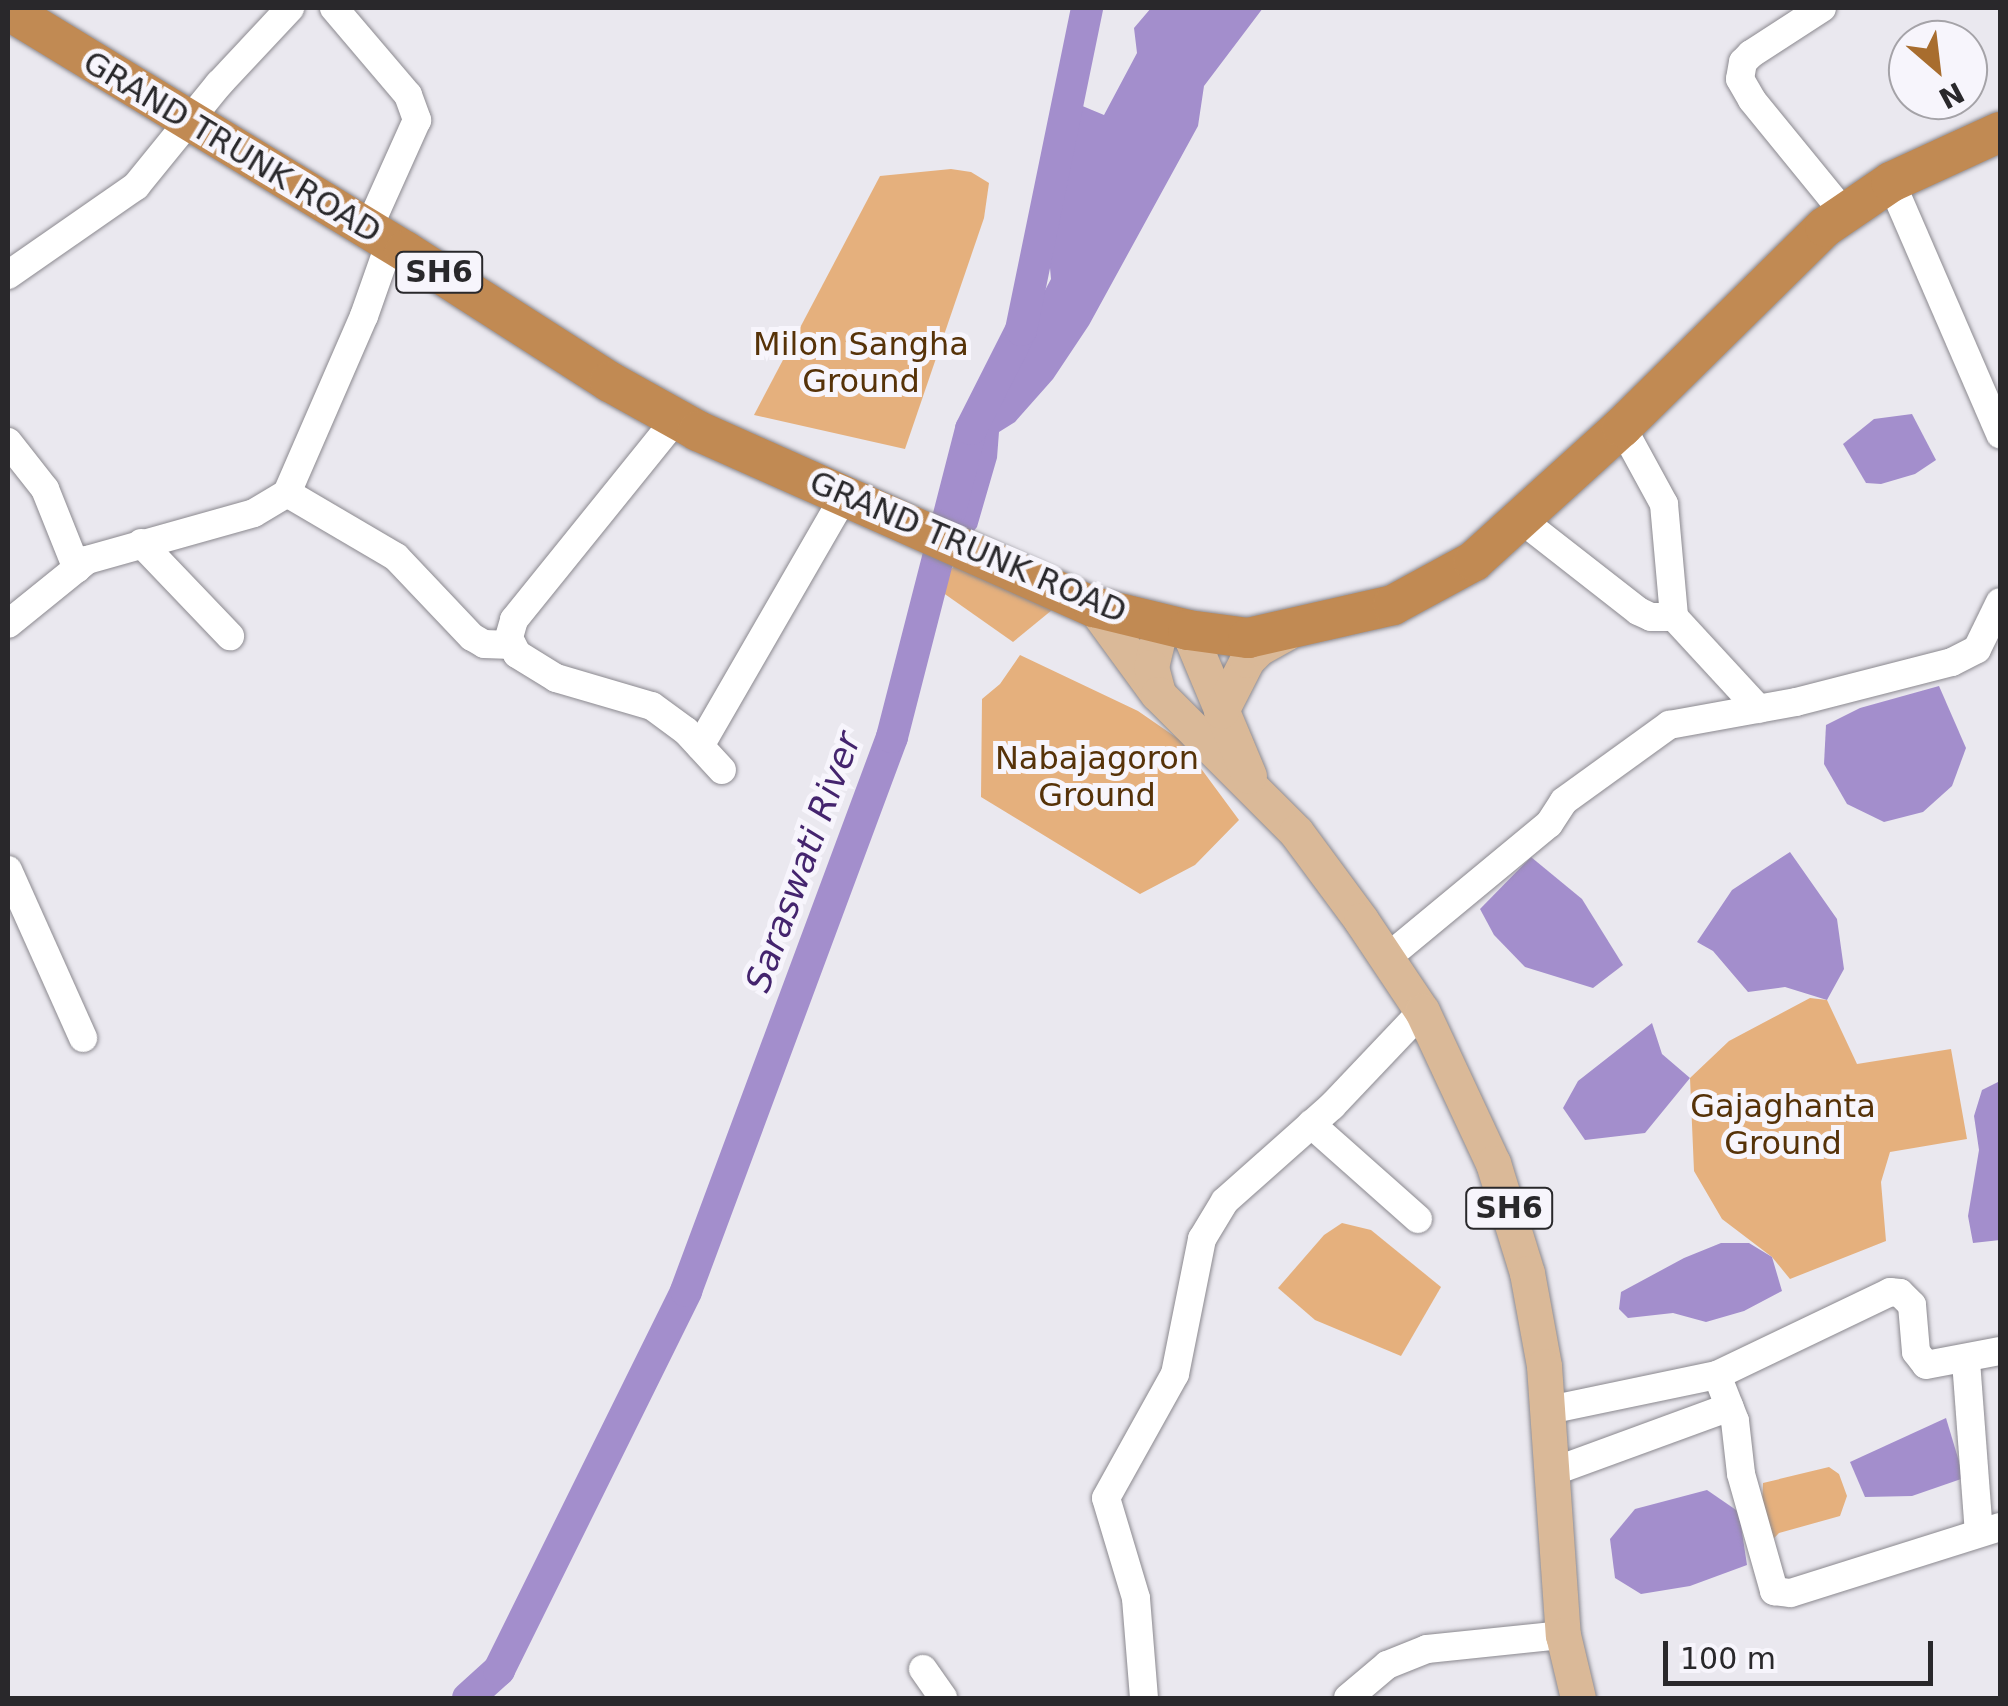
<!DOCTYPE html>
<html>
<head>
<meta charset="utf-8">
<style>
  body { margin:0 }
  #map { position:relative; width:2008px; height:1706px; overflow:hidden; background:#eae8ef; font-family:"DejaVu Sans",sans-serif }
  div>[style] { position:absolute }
  .green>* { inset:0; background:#e5b07d }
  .water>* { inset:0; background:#a38ecc }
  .river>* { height:32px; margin:-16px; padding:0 16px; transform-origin:16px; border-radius:16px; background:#a38ecc }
  .roads { filter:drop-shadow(0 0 2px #8b898f) drop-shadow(0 0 2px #8b898f) }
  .minor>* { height:28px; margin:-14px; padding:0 14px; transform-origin:14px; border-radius:14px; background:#fff }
  .major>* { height:35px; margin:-17.5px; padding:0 17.5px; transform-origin:17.5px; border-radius:17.5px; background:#dab998 }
  .highway>* { height:40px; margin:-20px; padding:0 20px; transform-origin:20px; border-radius:20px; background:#c18a53 }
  span { translate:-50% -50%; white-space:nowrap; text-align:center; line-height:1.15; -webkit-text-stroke:10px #f7f5fc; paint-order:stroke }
  .shield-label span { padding:2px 8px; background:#f7f5fc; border:2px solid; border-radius:8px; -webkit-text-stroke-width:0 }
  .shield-label { font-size:30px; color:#29282b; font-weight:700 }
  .street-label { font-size:32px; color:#29282b }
  .park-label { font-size:32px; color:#563208 }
  .water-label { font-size:35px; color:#44246e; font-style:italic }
  .frame { position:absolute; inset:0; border:10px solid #29282b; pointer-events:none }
  .north { position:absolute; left:1888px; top:20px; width:100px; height:100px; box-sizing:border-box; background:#f7f5fc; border:2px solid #a5a3a8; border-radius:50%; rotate:152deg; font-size:28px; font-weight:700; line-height:40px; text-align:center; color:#29282b }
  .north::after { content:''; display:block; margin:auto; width:35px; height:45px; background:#a86d2e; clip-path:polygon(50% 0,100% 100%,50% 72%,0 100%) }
  .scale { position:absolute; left:1663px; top:1641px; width:270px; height:45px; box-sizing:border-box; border:5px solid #29282b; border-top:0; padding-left:12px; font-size:30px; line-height:35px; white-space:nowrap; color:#29282b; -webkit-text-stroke:8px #f7f5fc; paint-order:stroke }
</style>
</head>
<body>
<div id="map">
  <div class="green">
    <i style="clip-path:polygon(951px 169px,971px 172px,989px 183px,984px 218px,905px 449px,754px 415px,880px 176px)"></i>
    <i style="clip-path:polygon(962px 560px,1052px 610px,1013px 642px,932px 585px)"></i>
    <i style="clip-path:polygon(1020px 655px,1138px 711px,1180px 740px,1239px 820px,1195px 865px,1140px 894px,981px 797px,982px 699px,1000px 684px)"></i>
    <i style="clip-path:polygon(1810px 998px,1827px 1000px,1857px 1064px,1951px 1049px,1967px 1139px,1890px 1152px,1881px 1182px,1886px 1241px,1790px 1279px,1772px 1257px,1722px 1219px,1694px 1171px,1690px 1078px,1729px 1041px)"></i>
    <i style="clip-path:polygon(1342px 1223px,1371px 1230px,1441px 1287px,1401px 1356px,1315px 1320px,1278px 1288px,1324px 1235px)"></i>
    <i style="clip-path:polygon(1829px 1467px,1839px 1474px,1847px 1496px,1840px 1516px,1779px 1533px,1760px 1553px,1763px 1483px)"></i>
  </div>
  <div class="water">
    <i style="clip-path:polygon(1151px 8px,1263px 8px,1204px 86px,1198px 126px,1089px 325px,1053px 379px,1015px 422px,999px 432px,997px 458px,977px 527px,969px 537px,946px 528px,971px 429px,1051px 279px,1045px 212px,1068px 100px,1104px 115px,1137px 53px,1134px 28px)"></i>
    <i style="clip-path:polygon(1912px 414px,1936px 460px,1915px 474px,1881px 484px,1866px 483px,1843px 444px,1874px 419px)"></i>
    <i style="clip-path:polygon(1939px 686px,1966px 748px,1952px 786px,1923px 812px,1884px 822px,1847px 804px,1824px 764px,1826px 725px,1860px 708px)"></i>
    <i style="clip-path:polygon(1790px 852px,1837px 919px,1844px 969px,1827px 1000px,1785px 987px,1748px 992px,1713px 951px,1697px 942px,1732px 890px)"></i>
    <i style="clip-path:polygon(1531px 857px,1582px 899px,1623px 965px,1593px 988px,1525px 967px,1494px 935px,1480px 909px)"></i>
    <i style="clip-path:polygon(1652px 1023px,1662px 1054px,1690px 1078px,1645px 1133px,1585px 1140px,1563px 1108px,1578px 1081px)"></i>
    <i style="clip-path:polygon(2000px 1081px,2000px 1240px,1973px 1243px,1968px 1216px,1979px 1150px,1974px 1116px,1982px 1090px)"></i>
    <i style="clip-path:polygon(1721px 1243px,1749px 1243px,1772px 1257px,1782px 1291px,1744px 1311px,1706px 1322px,1673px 1313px,1628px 1318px,1619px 1309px,1621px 1292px,1684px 1258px)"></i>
    <i style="clip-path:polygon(1946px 1418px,1964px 1478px,1912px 1496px,1865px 1497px,1850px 1462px)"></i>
    <i style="clip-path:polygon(1707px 1490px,1739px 1512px,1747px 1565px,1690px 1586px,1641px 1594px,1615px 1578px,1610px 1539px,1635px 1509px)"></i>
  </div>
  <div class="river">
    <i style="left:468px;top:1698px;width:42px;rotate:-42.1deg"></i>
    <i style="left:499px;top:1670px;width:423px;rotate:-63.7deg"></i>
    <i style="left:686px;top:1291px;width:591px;rotate:-69.6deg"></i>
    <i style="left:892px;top:737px;width:318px;rotate:-75.6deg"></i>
    <i style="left:971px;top:429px;width:111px;rotate:-63.2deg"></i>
    <i style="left:1021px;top:330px;width:329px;rotate:-78.4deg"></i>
  </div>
  <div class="roads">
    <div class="minor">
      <i style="left:334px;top:8px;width:114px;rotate:49.6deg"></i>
      <i style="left:408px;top:95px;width:27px;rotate:70deg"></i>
      <i style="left:417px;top:120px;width:120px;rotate:114.2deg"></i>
      <i style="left:1822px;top:8px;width:85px;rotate:147.1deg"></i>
      <i style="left:1751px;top:54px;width:11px;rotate:135deg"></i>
      <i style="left:1743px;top:62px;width:17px;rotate:100deg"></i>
      <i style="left:1740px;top:79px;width:24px;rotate:60deg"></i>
      <i style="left:1752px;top:100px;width:146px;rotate:50.8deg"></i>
      <i style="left:1891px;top:182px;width:275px;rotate:66.6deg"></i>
      <i style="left:8px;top:275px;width:156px;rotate:-34.8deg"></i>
      <i style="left:136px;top:186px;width:132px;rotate:-50.9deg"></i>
      <i style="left:219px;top:84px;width:104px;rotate:-46.9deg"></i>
      <i style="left:676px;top:419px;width:258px;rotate:128.9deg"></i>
      <i style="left:514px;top:620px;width:19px;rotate:106deg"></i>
      <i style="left:509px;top:638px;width:18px;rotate:63deg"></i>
      <i style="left:517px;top:654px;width:46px;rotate:31.6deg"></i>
      <i style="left:556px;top:678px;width:100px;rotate:16.3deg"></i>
      <i style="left:652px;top:706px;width:42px;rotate:36.3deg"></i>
      <i style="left:686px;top:731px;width:53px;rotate:47.3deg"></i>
      <i style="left:1622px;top:427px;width:88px;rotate:61.4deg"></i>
      <i style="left:1664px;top:504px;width:113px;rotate:84.9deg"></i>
      <i style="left:1674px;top:617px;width:125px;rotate:47.3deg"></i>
      <i style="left:8px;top:442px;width:60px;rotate:51.8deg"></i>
      <i style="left:45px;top:489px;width:86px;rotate:68.2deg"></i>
      <i style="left:287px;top:493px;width:126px;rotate:30.4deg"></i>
      <i style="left:396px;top:557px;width:110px;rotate:46.5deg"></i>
      <i style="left:472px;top:637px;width:14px;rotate:30deg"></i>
      <i style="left:484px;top:644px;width:28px;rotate:2deg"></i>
      <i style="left:1523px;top:521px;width:146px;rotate:38deg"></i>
      <i style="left:1638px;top:611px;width:14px;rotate:25deg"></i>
      <i style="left:1651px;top:617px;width:23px"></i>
      <i style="left:141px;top:543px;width:129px;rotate:46.3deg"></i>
      <i style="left:8px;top:624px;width:102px;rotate:-39deg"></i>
      <i style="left:87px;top:560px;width:173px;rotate:-15.7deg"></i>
      <i style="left:254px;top:513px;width:39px;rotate:-31deg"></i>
      <i style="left:287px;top:493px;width:193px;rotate:-66.5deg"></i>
      <i style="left:364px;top:316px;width:78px;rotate:-70.6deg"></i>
      <i style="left:700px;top:746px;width:288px;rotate:-60deg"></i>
      <i style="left:8px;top:870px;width:184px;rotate:65.9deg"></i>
      <i style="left:1388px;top:957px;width:209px;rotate:-39.6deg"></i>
      <i style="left:1549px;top:824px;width:27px;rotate:-57deg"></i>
      <i style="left:1564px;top:801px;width:130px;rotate:-35.9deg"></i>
      <i style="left:1669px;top:725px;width:129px;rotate:-10.3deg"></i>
      <i style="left:1796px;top:702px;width:161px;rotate:-14.4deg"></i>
      <i style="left:1952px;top:662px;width:28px;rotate:-27deg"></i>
      <i style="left:1977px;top:649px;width:52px;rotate:-63.9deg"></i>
      <i style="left:1311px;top:1124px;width:143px;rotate:41.6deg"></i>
      <i style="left:1966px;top:1361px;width:171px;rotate:85.7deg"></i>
      <i style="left:1717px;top:1375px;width:49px;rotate:68.6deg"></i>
      <i style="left:1735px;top:1421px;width:53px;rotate:83.5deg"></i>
      <i style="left:1741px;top:1474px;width:122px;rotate:74.2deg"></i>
      <i style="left:1774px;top:1591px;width:17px;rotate:7deg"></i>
      <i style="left:1791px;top:1593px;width:219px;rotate:-17.5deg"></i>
      <i style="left:1549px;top:1410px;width:172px;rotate:-11.8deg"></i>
      <i style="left:1717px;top:1375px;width:192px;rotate:-25.6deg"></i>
      <i style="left:1890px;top:1292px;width:10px;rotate:6deg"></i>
      <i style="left:1900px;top:1293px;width:17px;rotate:45deg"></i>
      <i style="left:1912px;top:1305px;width:47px;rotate:85.1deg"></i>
      <i style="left:1916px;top:1352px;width:16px;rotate:52deg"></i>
      <i style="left:1926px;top:1365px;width:75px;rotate:-10.7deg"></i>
      <i style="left:1552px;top:1472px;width:189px;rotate:-20.1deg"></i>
      <i style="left:923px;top:1669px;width:35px;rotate:55deg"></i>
      <i style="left:1144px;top:1698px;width:100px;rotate:-94.6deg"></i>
      <i style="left:1136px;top:1598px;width:104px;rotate:-106.7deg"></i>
      <i style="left:1106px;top:1498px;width:142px;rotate:-60.9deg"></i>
      <i style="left:1175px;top:1374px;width:138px;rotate:-78.7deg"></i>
      <i style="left:1202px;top:1239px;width:44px;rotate:-58.8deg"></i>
      <i style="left:1225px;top:1201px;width:143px;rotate:-41.6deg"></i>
      <i style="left:1332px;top:1106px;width:131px;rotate:-46.5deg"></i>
      <i style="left:1348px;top:1698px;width:51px;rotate:-40.2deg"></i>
      <i style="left:1387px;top:1665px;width:43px;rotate:-21.8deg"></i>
      <i style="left:1427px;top:1649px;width:137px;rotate:-5.9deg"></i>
    </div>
    <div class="major">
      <i style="left:1094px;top:607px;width:107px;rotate:53.8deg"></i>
      <i style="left:1161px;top:625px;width:43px;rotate:103.4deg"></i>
      <i style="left:1151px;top:667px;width:28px;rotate:75deg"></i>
      <i style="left:1158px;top:694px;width:195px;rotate:45deg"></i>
      <i style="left:1296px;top:832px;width:109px;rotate:53.5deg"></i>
      <i style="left:1361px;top:920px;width:110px;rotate:56.2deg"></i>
      <i style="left:1422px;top:1011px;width:168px;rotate:65deg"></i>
      <i style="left:1493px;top:1163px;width:115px;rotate:72.8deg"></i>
      <i style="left:1527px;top:1273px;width:95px;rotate:79.6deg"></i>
      <i style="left:1544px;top:1366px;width:270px;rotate:86deg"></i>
      <i style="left:1563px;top:1635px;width:65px;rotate:76.6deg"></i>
      <i style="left:1188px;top:630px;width:158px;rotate:67.3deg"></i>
      <i style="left:1221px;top:711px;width:57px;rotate:-63deg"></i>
      <i style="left:1247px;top:660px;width:17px;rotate:-45deg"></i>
      <i style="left:1259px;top:648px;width:31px;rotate:-29deg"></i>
    </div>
    <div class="highway">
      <i style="left:8px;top:10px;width:464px;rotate:31.3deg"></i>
      <i style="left:405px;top:251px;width:243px;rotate:32.6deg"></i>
      <i style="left:610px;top:382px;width:101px;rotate:29.1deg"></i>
      <i style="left:698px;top:431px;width:433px;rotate:24deg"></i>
      <i style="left:1094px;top:607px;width:97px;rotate:13.7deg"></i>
      <i style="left:1188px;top:630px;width:61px;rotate:7.6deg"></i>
      <i style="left:1248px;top:638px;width:149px;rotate:-12.8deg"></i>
      <i style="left:1393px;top:605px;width:92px;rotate:-28.5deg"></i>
      <i style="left:1474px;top:561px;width:200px;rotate:-42.2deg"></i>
      <i style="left:1622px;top:427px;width:285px;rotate:-44.6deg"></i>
      <i style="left:1825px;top:227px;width:80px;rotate:-34.3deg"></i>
      <i style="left:1891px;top:182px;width:120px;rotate:-24.6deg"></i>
    </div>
  </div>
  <div class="shield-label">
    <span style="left:439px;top:272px">SH6</span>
    <span style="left:1509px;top:1208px">SH6</span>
  </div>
  <div class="street-label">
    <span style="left:232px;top:147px;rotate:31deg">GRAND TRUNK ROAD</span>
    <span style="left:968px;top:547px;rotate:23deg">GRAND TRUNK ROAD</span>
  </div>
  <div class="park-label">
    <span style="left:861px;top:363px">Milon Sangha<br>Ground</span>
    <span style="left:1097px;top:777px">Nabajagoron<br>Ground</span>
    <span style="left:1783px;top:1125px">Gajaghanta<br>Ground</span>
  </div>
  <div class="water-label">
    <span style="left:803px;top:862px;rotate:-70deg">Saraswati River</span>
  </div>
  <div class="frame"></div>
  <div class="north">N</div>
  <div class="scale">100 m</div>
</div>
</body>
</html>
